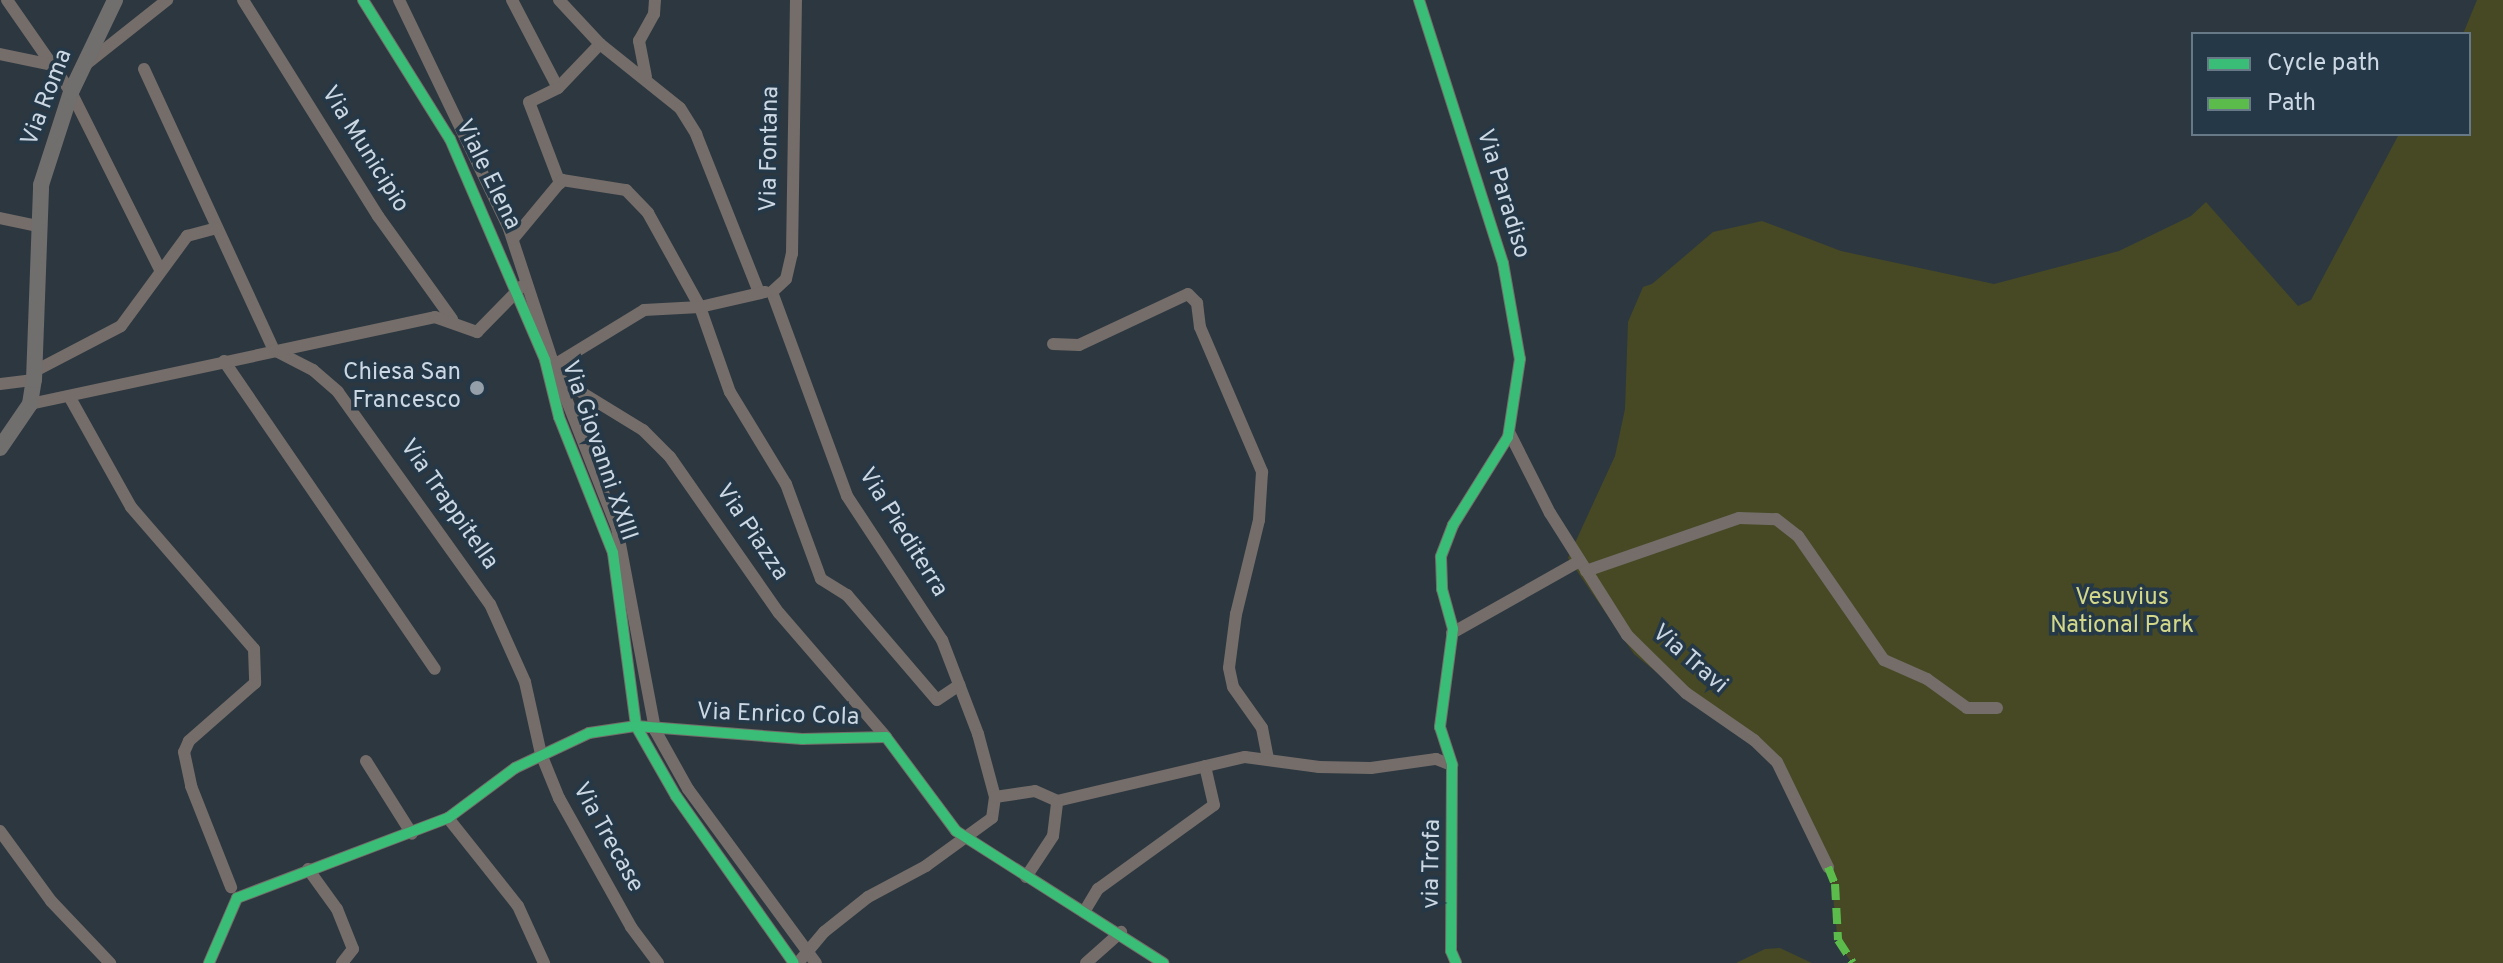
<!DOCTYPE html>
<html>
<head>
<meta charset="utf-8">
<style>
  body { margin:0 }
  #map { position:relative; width:2503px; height:963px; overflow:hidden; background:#2d3740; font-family:Overpass,sans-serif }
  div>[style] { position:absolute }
  .green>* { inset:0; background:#464924 }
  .minor>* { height:12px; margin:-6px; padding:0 6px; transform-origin:6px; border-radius:6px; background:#746d69 }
  .major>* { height:16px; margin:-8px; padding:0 8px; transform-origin:8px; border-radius:8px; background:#716e6e }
  .quiet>* { height:8px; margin-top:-4px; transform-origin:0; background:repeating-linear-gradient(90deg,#5cbc4b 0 16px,transparent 0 24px) }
  .cycleway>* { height:10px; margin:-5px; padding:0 5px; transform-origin:5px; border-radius:5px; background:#3abd76 }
  .dots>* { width:22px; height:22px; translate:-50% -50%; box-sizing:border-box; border:4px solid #253848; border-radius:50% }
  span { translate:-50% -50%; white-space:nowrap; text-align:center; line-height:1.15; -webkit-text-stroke:7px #253848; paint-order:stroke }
  .street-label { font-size:24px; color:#cbd7e2 }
  .poi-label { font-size:24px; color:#cbd7e2 }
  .right { translate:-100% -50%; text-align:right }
  .park-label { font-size:24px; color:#d2d789 }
  .legend { position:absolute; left:2191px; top:32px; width:280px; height:104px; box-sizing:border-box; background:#253848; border:2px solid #677886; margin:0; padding:10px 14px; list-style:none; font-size:24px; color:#cbd7e2 }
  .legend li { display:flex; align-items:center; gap:16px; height:40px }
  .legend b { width:40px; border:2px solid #677886 }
</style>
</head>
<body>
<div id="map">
  <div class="green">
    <i style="clip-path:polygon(2477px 0,2503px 0,2503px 963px,1852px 963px,1838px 944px,1832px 886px,1813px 832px,1771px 753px,1698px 706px,1634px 654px,1568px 558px,1615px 456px,1625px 409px,1628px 322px,1643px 287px,1652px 284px,1713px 232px,1762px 221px,1841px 251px,1994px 284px,2119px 251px,2191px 216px,2206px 202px,2298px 306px,2311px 300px,2399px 134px,2469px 134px,2469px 34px,2463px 34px)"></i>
    <i style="clip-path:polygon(1780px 948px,1812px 963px,1736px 963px,1765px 949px)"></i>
  </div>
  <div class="minor">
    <i style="left:7px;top:0;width:112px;rotate:55.2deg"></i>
    <i style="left:71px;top:92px;width:199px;rotate:63.4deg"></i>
    <i style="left:243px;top:0;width:255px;rotate:58deg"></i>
    <i style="left:378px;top:216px;width:127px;rotate:54.3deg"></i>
    <i style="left:363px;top:0;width:164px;rotate:58deg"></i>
    <i style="left:450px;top:139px;width:241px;rotate:66.7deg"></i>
    <i style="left:545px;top:360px;width:59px;rotate:76.2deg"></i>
    <i style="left:559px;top:417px;width:146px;rotate:68.3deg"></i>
    <i style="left:613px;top:553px;width:175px;rotate:82.4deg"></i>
    <i style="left:636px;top:726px;width:81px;rotate:60.3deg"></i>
    <i style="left:676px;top:796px;width:204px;rotate:54.8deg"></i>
    <i style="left:399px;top:0;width:254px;rotate:64.3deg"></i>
    <i style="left:509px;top:229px;width:157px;rotate:71.8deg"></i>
    <i style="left:558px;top:378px;width:161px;rotate:68.5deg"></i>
    <i style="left:617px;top:528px;width:206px;rotate:79.3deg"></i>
    <i style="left:655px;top:730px;width:68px;rotate:60.8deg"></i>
    <i style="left:688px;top:789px;width:216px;rotate:53.7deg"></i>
    <i style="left:512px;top:0;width:99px;rotate:62.4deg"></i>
    <i style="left:558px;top:88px;width:61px;rotate:-46.3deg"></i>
    <i style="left:559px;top:0;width:60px;rotate:47deg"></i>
    <i style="left:600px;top:44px;width:102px;rotate:38.7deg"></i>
    <i style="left:680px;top:108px;width:31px;rotate:58deg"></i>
    <i style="left:696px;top:134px;width:170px;rotate:68.3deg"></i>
    <i style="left:1419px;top:0;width:276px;rotate:72.3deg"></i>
    <i style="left:1503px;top:263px;width:97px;rotate:80deg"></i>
    <i style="left:1520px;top:359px;width:79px;rotate:98.7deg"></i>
    <i style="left:1508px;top:437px;width:104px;rotate:122deg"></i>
    <i style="left:1453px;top:525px;width:34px;rotate:111deg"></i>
    <i style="left:1441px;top:557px;width:32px;rotate:88deg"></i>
    <i style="left:1442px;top:589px;width:41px;rotate:74.6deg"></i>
    <i style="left:1453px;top:629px;width:99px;rotate:97.6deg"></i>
    <i style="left:1440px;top:727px;width:40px;rotate:72deg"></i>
    <i style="left:1452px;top:765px;width:186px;rotate:90.3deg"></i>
    <i style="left:1451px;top:951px;width:13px;rotate:67deg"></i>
    <i style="left:0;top:54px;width:53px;rotate:11.9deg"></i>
    <i style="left:85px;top:65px;width:105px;rotate:-38.4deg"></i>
    <i style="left:144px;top:69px;width:310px;rotate:65.2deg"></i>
    <i style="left:274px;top:350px;width:44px;rotate:27.1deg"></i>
    <i style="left:313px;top:370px;width:33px;rotate:41deg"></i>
    <i style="left:338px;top:392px;width:261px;rotate:54.4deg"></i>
    <i style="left:490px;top:604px;width:85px;rotate:65.8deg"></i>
    <i style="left:525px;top:682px;width:74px;rotate:77.5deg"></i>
    <i style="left:541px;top:754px;width:48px;rotate:67.8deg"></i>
    <i style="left:559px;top:798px;width:148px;rotate:60.8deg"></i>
    <i style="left:631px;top:927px;width:45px;rotate:53.1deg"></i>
    <i style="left:646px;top:77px;width:37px;rotate:-101deg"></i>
    <i style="left:639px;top:41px;width:31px;rotate:-61deg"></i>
    <i style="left:654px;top:14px;width:14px;rotate:-86deg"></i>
    <i style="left:558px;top:88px;width:32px;rotate:154deg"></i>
    <i style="left:529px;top:102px;width:87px;rotate:69.1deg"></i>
    <i style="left:0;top:218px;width:39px;rotate:12deg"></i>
    <i style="left:513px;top:239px;width:77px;rotate:-50.3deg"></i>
    <i style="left:562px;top:180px;width:65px;rotate:8.9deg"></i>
    <i style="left:626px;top:190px;width:32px;rotate:46deg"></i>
    <i style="left:648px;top:213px;width:107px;rotate:61deg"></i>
    <i style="left:700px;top:307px;width:90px;rotate:70.6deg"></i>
    <i style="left:730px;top:392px;width:108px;rotate:58.7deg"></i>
    <i style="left:786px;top:484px;width:101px;rotate:69.8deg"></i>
    <i style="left:821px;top:579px;width:31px;rotate:32deg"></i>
    <i style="left:847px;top:595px;width:138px;rotate:49.4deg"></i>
    <i style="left:937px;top:700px;width:27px;rotate:-34deg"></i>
    <i style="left:772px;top:292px;width:217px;rotate:69.8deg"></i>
    <i style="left:847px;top:496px;width:173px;rotate:56.6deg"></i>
    <i style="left:942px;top:640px;width:101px;rotate:69deg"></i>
    <i style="left:978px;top:734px;width:65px;rotate:74.9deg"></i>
    <i style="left:995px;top:797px;width:21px;rotate:98deg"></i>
    <i style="left:992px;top:818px;width:82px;rotate:144deg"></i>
    <i style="left:926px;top:866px;width:66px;rotate:151.9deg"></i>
    <i style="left:868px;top:897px;width:56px;rotate:141.5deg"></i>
    <i style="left:824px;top:932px;width:40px;rotate:130deg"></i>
    <i style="left:772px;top:292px;width:19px;rotate:-43deg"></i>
    <i style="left:786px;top:279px;width:26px;rotate:-77deg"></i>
    <i style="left:792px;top:254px;width:254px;rotate:-89.1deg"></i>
    <i style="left:1053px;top:344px;width:26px;rotate:2deg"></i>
    <i style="left:1079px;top:345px;width:120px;rotate:-25.1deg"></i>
    <i style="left:1188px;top:294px;width:13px;rotate:45deg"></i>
    <i style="left:1197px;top:303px;width:24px;rotate:83deg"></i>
    <i style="left:1200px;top:327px;width:158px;rotate:66.8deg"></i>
    <i style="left:1262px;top:472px;width:48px;rotate:93.6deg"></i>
    <i style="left:1259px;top:520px;width:97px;rotate:103.7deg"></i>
    <i style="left:1236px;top:614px;width:54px;rotate:97.4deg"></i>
    <i style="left:1229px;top:668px;width:19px;rotate:78deg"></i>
    <i style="left:1233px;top:687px;width:50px;rotate:54.7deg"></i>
    <i style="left:1262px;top:728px;width:32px;rotate:79deg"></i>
    <i style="left:224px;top:361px;width:373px;rotate:55.6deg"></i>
    <i style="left:554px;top:365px;width:105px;rotate:-31.4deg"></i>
    <i style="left:644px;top:310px;width:56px;rotate:-3.1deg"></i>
    <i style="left:700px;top:307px;width:67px;rotate:-13deg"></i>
    <i style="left:35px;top:371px;width:97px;rotate:-27.6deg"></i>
    <i style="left:121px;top:326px;width:112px;rotate:-53.7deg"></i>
    <i style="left:187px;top:236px;width:30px;rotate:-15deg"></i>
    <i style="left:558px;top:378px;width:100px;rotate:31.5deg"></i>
    <i style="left:643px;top:430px;width:38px;rotate:45deg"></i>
    <i style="left:670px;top:457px;width:190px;rotate:55.1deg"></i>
    <i style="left:779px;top:613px;width:164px;rotate:49.2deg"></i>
    <i style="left:0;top:384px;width:34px;rotate:-7deg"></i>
    <i style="left:69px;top:396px;width:127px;rotate:60.8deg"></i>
    <i style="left:131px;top:507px;width:188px;rotate:49.1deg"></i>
    <i style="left:254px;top:649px;width:34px;rotate:88deg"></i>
    <i style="left:255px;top:683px;width:88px;rotate:138.7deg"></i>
    <i style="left:189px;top:741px;width:12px;rotate:114deg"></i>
    <i style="left:184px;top:752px;width:35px;rotate:78deg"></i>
    <i style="left:191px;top:786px;width:109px;rotate:68.4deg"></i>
    <i style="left:30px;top:404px;width:414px;rotate:-12.1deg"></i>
    <i style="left:435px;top:317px;width:45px;rotate:19.7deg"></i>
    <i style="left:477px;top:332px;width:64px;rotate:-45.6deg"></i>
    <i style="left:1509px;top:432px;width:91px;rotate:63.2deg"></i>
    <i style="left:1550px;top:513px;width:144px;rotate:57.7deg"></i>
    <i style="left:1627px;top:635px;width:83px;rotate:44.5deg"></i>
    <i style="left:1686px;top:693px;width:83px;rotate:34.7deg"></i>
    <i style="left:1754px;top:740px;width:32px;rotate:44deg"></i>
    <i style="left:1777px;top:762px;width:117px;rotate:64.1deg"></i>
    <i style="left:1586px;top:571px;width:162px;rotate:-19.1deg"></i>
    <i style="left:1739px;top:518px;width:37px;rotate:2deg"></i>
    <i style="left:1776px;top:519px;width:28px;rotate:38deg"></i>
    <i style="left:1798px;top:536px;width:151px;rotate:55.3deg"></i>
    <i style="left:1884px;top:660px;width:47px;rotate:23.8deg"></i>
    <i style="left:1927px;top:679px;width:49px;rotate:35.9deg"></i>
    <i style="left:1967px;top:708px;width:30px"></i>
    <i style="left:1452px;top:633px;width:147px;rotate:-29.4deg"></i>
    <i style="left:366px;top:761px;width:86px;rotate:57.8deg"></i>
    <i style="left:995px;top:797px;width:40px;rotate:-8.5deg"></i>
    <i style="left:1035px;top:791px;width:24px;rotate:24deg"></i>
    <i style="left:1057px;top:801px;width:193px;rotate:-13.2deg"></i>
    <i style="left:1245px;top:757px;width:75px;rotate:7.7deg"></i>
    <i style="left:1319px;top:767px;width:52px;rotate:1.1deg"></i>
    <i style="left:1371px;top:768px;width:66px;rotate:-7.9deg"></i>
    <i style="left:1436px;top:759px;width:17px;rotate:21deg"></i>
    <i style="left:448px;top:818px;width:112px;rotate:51.5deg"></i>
    <i style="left:518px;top:906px;width:63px;rotate:65.5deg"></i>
    <i style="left:0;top:831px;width:87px;rotate:53.9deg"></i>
    <i style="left:51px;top:901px;width:86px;rotate:46.4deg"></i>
    <i style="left:308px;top:869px;width:49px;rotate:54.1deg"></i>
    <i style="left:337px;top:909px;width:43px;rotate:68.2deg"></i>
    <i style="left:353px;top:949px;width:18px;rotate:128deg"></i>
    <i style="left:1026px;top:877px;width:49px;rotate:-56.6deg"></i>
    <i style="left:1053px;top:836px;width:35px;rotate:-83deg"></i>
    <i style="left:1084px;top:912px;width:27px;rotate:-59deg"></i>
    <i style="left:1098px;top:889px;width:143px;rotate:-35.9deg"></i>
    <i style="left:1214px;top:805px;width:40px;rotate:-103deg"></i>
    <i style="left:209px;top:963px;width:71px;rotate:-66.7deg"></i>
    <i style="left:237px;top:898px;width:226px;rotate:-20.8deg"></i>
    <i style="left:448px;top:818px;width:84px;rotate:-36.7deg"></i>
    <i style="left:515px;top:768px;width:82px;rotate:-25.3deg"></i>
    <i style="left:589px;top:733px;width:48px;rotate:-8.5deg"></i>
    <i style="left:636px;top:726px;width:167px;rotate:4.5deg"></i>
    <i style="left:802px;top:739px;width:84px;rotate:-1.4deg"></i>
    <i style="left:886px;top:737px;width:117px;rotate:53.3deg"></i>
    <i style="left:956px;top:831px;width:246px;rotate:32.5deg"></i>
    <i style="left:1086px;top:963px;width:47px;rotate:-41.5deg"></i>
  </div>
  <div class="major">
    <i style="left:0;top:448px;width:53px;rotate:-55.7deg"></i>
    <i style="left:30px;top:404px;width:24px;rotate:-81deg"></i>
    <i style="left:34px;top:380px;width:195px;rotate:-87.9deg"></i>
    <i style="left:41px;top:185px;width:98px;rotate:-72.1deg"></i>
    <i style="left:71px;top:92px;width:102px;rotate:-64.4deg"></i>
  </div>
  <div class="quiet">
    <i style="left:1828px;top:867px;width:18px;rotate:68deg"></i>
    <i style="left:1835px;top:884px;width:56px;rotate:86.9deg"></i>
    <i style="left:1838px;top:940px;width:27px;rotate:57deg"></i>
  </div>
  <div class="cycleway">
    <i style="left:363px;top:0;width:164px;rotate:58deg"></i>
    <i style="left:450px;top:139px;width:241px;rotate:66.7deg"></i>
    <i style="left:545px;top:360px;width:59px;rotate:76.2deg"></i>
    <i style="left:559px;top:417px;width:146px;rotate:68.3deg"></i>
    <i style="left:613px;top:553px;width:175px;rotate:82.4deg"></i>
    <i style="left:636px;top:726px;width:81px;rotate:60.3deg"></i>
    <i style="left:676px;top:796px;width:204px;rotate:54.8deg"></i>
    <i style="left:1419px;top:0;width:276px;rotate:72.3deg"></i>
    <i style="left:1503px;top:263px;width:97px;rotate:80deg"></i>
    <i style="left:1520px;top:359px;width:79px;rotate:98.7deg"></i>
    <i style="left:1508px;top:437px;width:104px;rotate:122deg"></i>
    <i style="left:1453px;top:525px;width:34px;rotate:111deg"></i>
    <i style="left:1441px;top:557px;width:32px;rotate:88deg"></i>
    <i style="left:1442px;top:589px;width:41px;rotate:74.6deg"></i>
    <i style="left:1453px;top:629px;width:99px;rotate:97.6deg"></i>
    <i style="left:1440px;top:727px;width:40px;rotate:72deg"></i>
    <i style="left:1452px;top:765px;width:186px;rotate:90.3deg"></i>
    <i style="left:1451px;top:951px;width:13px;rotate:67deg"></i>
    <i style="left:209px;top:963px;width:71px;rotate:-66.7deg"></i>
    <i style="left:237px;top:898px;width:226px;rotate:-20.8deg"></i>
    <i style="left:448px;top:818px;width:84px;rotate:-36.7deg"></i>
    <i style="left:515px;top:768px;width:82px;rotate:-25.3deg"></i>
    <i style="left:589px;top:733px;width:48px;rotate:-8.5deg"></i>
    <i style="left:636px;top:726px;width:167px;rotate:4.5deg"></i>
    <i style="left:802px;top:739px;width:84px;rotate:-1.4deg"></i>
    <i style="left:886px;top:737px;width:117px;rotate:53.3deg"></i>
    <i style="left:956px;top:831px;width:246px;rotate:32.5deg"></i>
  </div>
  <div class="dots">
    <i style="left:477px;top:388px;background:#949fa9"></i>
  </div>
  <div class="street-label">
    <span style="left:48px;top:98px;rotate:-69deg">Via Roma</span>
    <span style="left:771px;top:149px;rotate:-89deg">Via Fontana</span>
    <span style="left:364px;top:150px;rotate:58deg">Via Municipio</span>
    <span style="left:487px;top:175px;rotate:64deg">Viale Elena</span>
    <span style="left:1502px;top:194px;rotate:73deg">Via Paradiso</span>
    <span style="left:598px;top:451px;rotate:71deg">Via Giovanni XXIII</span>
    <span style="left:448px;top:505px;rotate:55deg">Via Trappitella</span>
    <span style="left:751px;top:533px;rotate:56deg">Via Piazza</span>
    <span style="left:902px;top:533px;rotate:58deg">Via Piediterra</span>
    <span style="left:1689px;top:660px;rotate:41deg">Via Travi</span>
    <span style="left:778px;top:716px;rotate:2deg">Via Enrico Cola</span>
    <span style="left:607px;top:838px;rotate:61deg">Via Trecase</span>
    <span style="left:1433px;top:864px;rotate:-89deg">via Trofa</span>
  </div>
  <div class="poi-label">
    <span class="right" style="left:461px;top:388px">Chiesa San<br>Francesco</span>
  </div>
  <div class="park-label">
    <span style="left:2122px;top:613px">Vesuvius<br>National Park</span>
  </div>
  <ul class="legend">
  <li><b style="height:10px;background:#3abd76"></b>Cycle path</li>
  <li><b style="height:10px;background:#5cbc4b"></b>Path</li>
  </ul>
</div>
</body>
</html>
